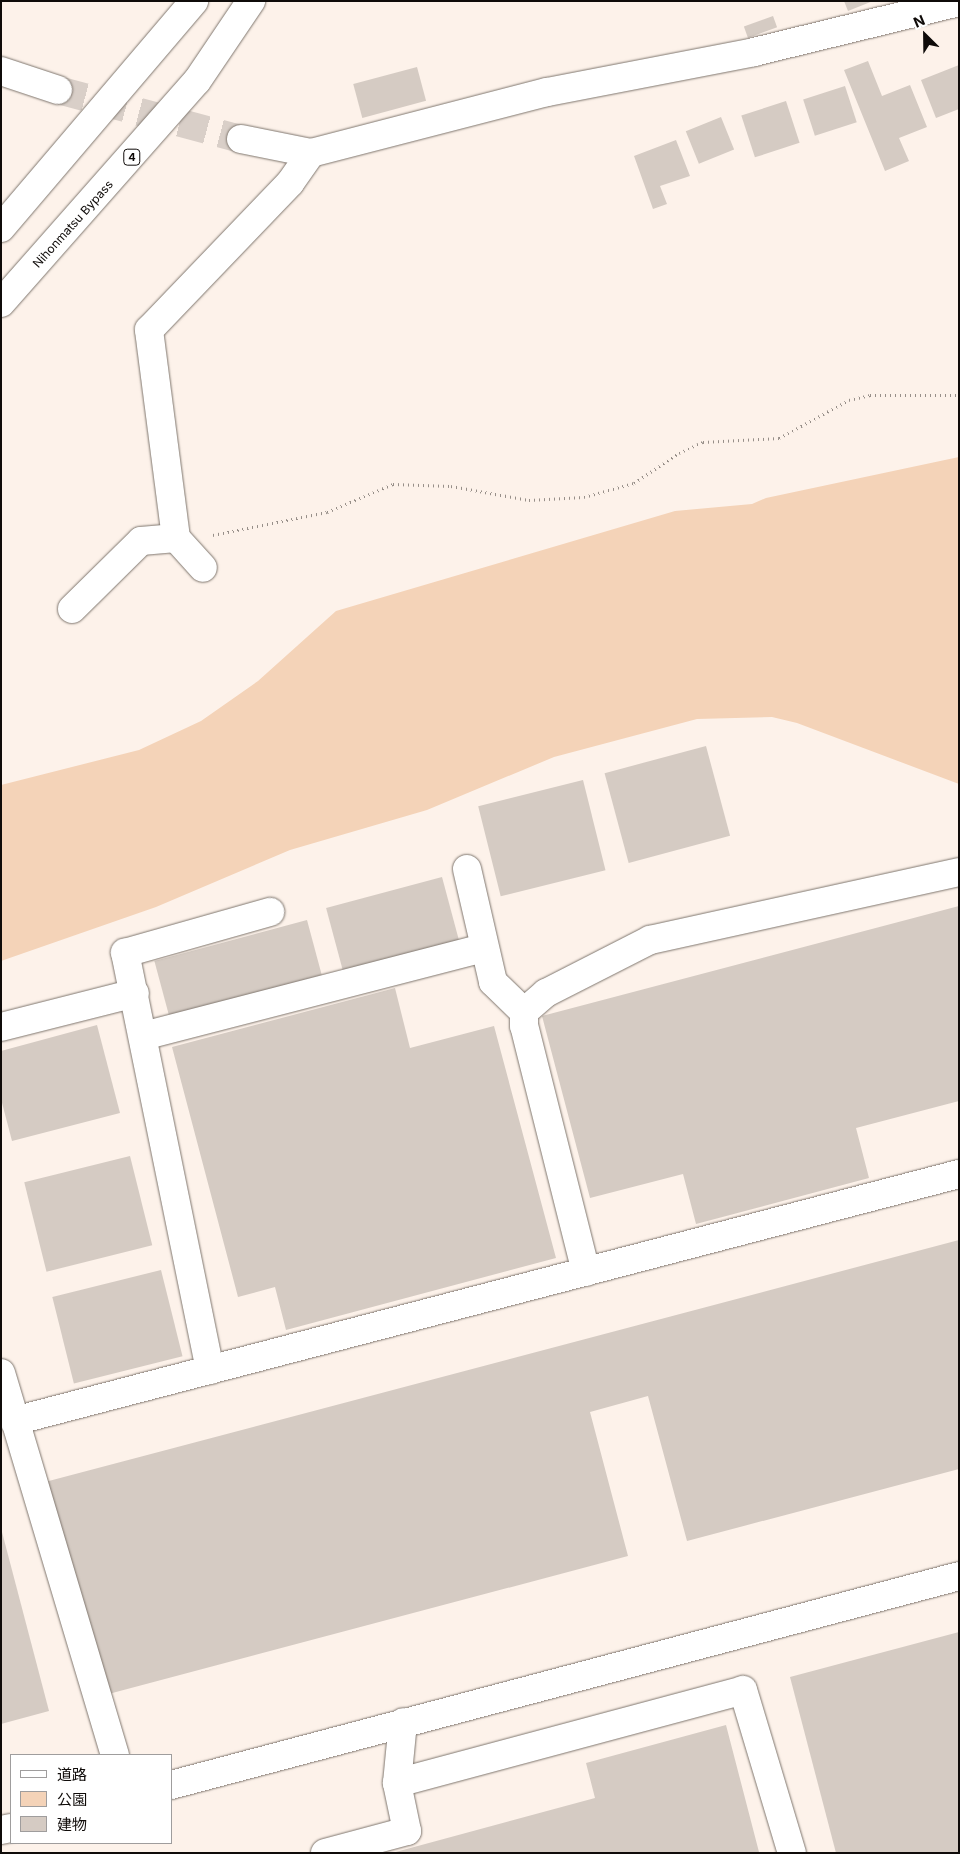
<!DOCTYPE html>
<html>
<head>
<meta charset="utf-8">
<style>
  body { margin:0 }
  #map { position:relative; width:960px; height:1854px; overflow:hidden; background:#fdf2ea; font-family:Inter,"Noto Sans JP",sans-serif }
  div>[style] { position:absolute }
  .green>* { inset:0; background:#f4d3b8 }
  .building>* { inset:0; background:#d5cbc3; transform-origin:0 0 }
  .minor-tunnel>* { height:28px; margin-top:-14px; transform-origin:0; background:repeating-linear-gradient(90deg,#d9cfc8 0 28px,transparent 0 42px) }
  .path>* { height:3px; margin-top:-1.5px; transform-origin:0; background:repeating-linear-gradient(90deg,#978f89 0 1px,transparent 0 5px) }
  .roads { filter:drop-shadow(0 0 1px #7f766e) drop-shadow(0 0 1px #7f766e) }
  .minor>* { height:28px; margin:-14px; padding:0 14px; transform-origin:14px; border-radius:14px; background:#fff }
  .highway>* { height:28px; margin:-14px; padding:0 14px; transform-origin:14px; border-radius:14px; background:#fff }
  span { translate:-50% -50%; white-space:nowrap; text-align:center; line-height:1.15; -webkit-text-stroke:4.5px #fff; paint-order:stroke }
  .shield-label span { padding:1px 4px; background:#fff; border:1px solid; border-radius:4px; -webkit-text-stroke-width:0 }
  .shield-label { font-size:11px; color:#0f0b09; font-weight:700 }
  .street-label { font-size:12px; color:#0f0b09 }
  .frame { position:absolute; inset:0; border:2px solid #0f0b09; pointer-events:none }
  .legend { position:absolute; left:10px; top:1754px; width:162px; height:90px; box-sizing:border-box; background:#fff; border:1px solid #9f9d9d; margin:0; padding:6px 9px; list-style:none; font-size:15px; color:#0f0b09 }
  .legend li { display:flex; align-items:center; gap:10px; height:25px }
  .legend b { width:25px; border:1px solid #9f9d9d }
  .north { position:absolute; left:900px; top:10px; width:50px; height:50px; -webkit-text-stroke:4px #fff; paint-order:stroke; rotate:337deg; font-size:14px; font-weight:700; line-height:20px; text-align:center; color:#0f0b09 }
  .north::after { content:''; display:block; margin:auto; width:18px; height:22px; background:#0f0b09; clip-path:polygon(50% 0,100% 100%,50% 72%,0 100%) }
</style>
</head>
<body>
<div id="map">
  <div class="green">
    <i style="clip-path:polygon(959px 457px,959px 784px,797px 723px,772px 717px,697px 719px,554px 757px,427px 810px,290px 850px,156px 907px,1px 961px,1px 785px,139px 750px,201px 721px,258px 681px,336px 611px,675px 511px,752px 504px,766px 498px)"></i>
  </div>
  <div class="building">
    <i style="clip-path:polygon(844px 1px,873px 1px,848px 11px)"></i>
    <i style="left:773px;top:16px;width:12px;height:31px;rotate:70deg"></i>
    <i style="clip-path:polygon(868px 61px,882px 96px,910px 85px,927px 127px,899px 138px,909px 161px,885px 171px,844px 70px)"></i>
    <i style="clip-path:polygon(959px 65px,959px 109px,936px 118px,921px 80px)"></i>
    <i style="left:417px;top:67px;width:35px;height:66px;rotate:75deg"></i>
    <i style="left:845px;top:86px;width:38px;height:44px;rotate:72deg"></i>
    <i style="left:786px;top:101px;width:44px;height:47px;rotate:72deg"></i>
    <i style="left:721px;top:117px;width:35px;height:38px;rotate:68deg"></i>
    <i style="clip-path:polygon(676px 140px,690px 176px,660px 186px,667px 204px,653px 209px,634px 156px)"></i>
    <i style="left:706px;top:746px;width:93px;height:105px;rotate:75deg"></i>
    <i style="left:583px;top:780px;width:93px;height:108px;rotate:76deg"></i>
    <i style="left:442px;top:877px;width:65px;height:120px;rotate:75deg"></i>
    <i style="clip-path:polygon(959px 906px,959px 1101px,856px 1128px,869px 1178px,696px 1224px,683px 1174px,590px 1198px,542px 1016px)"></i>
    <i style="left:307px;top:920px;width:57px;height:158px;rotate:75deg"></i>
    <i style="clip-path:polygon(395px 988px,410px 1048px,494px 1026px,556px 1258px,286px 1330px,275px 1287px,238px 1297px,172px 1047px)"></i>
    <i style="clip-path:polygon(97px 1025px,120px 1113px,12px 1141px,1px 1099px,1px 1051px)"></i>
    <i style="left:130px;top:1156px;width:92px;height:109px;rotate:76deg"></i>
    <i style="clip-path:polygon(959px 1240px,959px 1469px,687px 1541px,648px 1396px,590px 1412px,628px 1556px,101px 1696px,45px 1482px)"></i>
    <i style="left:161px;top:1270px;width:89px;height:112px;rotate:76deg"></i>
    <i style="clip-path:polygon(2px 1532px,49px 1711px,1px 1724px,1px 1533px)"></i>
    <i style="clip-path:polygon(959px 1632px,959px 1853px,836px 1853px,790px 1677px)"></i>
    <i style="clip-path:polygon(726px 1725px,759px 1852px,392px 1853px,595px 1798px,586px 1763px)"></i>
  </div>
  <div class="minor-tunnel">
    <i style="left:58px;top:90px;width:189px;rotate:15deg"></i>
  </div>
  <div class="path">
    <i style="left:213px;top:535px;width:116px;rotate:-11.4deg"></i>
    <i style="left:327px;top:512px;width:72px;rotate:-23deg"></i>
    <i style="left:393px;top:484px;width:58px;rotate:2deg"></i>
    <i style="left:451px;top:486px;width:79px;rotate:10.2deg"></i>
    <i style="left:529px;top:500px;width:55px;rotate:-3.1deg"></i>
    <i style="left:584px;top:497px;width:52px;rotate:-15.6deg"></i>
    <i style="left:634px;top:483px;width:54px;rotate:-33.7deg"></i>
    <i style="left:679px;top:453px;width:26px;rotate:-25deg"></i>
    <i style="left:703px;top:442px;width:76px;rotate:-3deg"></i>
    <i style="left:779px;top:438px;width:80px;rotate:-28.5deg"></i>
    <i style="left:849px;top:400px;width:22px;rotate:-13deg"></i>
    <i style="left:870px;top:395px;width:89px"></i>
  </div>
  <div class="roads">
    <div class="minor">
      <i style="left:1px;top:71px;width:60px;rotate:18.4deg"></i>
      <i style="left:241px;top:139px;width:71px;rotate:11.3deg"></i>
      <i style="left:311px;top:153px;width:244px;rotate:-14.5deg"></i>
      <i style="left:547px;top:92px;width:211px;rotate:-10.9deg"></i>
      <i style="left:754px;top:52px;width:211px;rotate:-13.7deg"></i>
      <i style="left:176px;top:538px;width:210px;rotate:-97.4deg"></i>
      <i style="left:149px;top:330px;width:204px;rotate:-46.2deg"></i>
      <i style="left:290px;top:183px;width:37px;rotate:-55deg"></i>
      <i style="left:72px;top:609px;width:97px;rotate:-44.6deg"></i>
      <i style="left:141px;top:541px;width:35px;rotate:-5deg"></i>
      <i style="left:176px;top:538px;width:40px;rotate:48deg"></i>
      <i style="left:467px;top:869px;width:116px;rotate:77deg"></i>
      <i style="left:493px;top:982px;width:43px;rotate:44.1deg"></i>
      <i style="left:1px;top:1027px;width:138px;rotate:-14.2deg"></i>
      <i style="left:143px;top:1036px;width:351px;rotate:-14.5deg"></i>
      <i style="left:586px;top:1272px;width:254px;rotate:-104.1deg"></i>
      <i style="left:524px;top:1026px;width:14px;rotate:-90deg"></i>
      <i style="left:524px;top:1012px;width:29px;rotate:-41deg"></i>
      <i style="left:546px;top:993px;width:117px;rotate:-27deg"></i>
      <i style="left:650px;top:940px;width:316px;rotate:-12.4deg"></i>
      <i style="left:210px;top:1370px;width:426px;rotate:-101.5deg"></i>
      <i style="left:125px;top:953px;width:151px;rotate:-15.8deg"></i>
      <i style="left:1px;top:1373px;width:399px;rotate:73.4deg"></i>
      <i style="left:14px;top:1421px;width:977px;rotate:-14.65deg"></i>
      <i style="left:397px;top:1783px;width:358px;rotate:-15deg"></i>
      <i style="left:743px;top:1690px;width:170px;rotate:73.3deg"></i>
      <i style="left:171px;top:1785px;width:815px;rotate:-14.85deg"></i>
      <i style="left:1px;top:1830px;width:10px;rotate:-11deg"></i>
      <i style="left:325px;top:1853px;width:85px;rotate:-15deg"></i>
      <i style="left:407px;top:1831px;width:49px;rotate:-101.8deg"></i>
      <i style="left:397px;top:1783px;width:61px;rotate:-84.4deg"></i>
    </div>
    <div class="highway">
      <i style="left:1px;top:228px;width:298px;rotate:-49.6deg"></i>
      <i style="left:1px;top:303px;width:296px;rotate:-48.6deg"></i>
      <i style="left:197px;top:81px;width:97px;rotate:-56deg"></i>
    </div>
  </div>
  <div class="shield-label">
    <span style="left:132px;top:157px">4</span>
  </div>
  <div class="street-label">
    <span style="left:73px;top:224px;rotate:-48deg">Nihonmatsu Bypass</span>
  </div>
  <div class="frame"></div>
  <ul class="legend">
  <li><b style="height:6px;background:#fff"></b>道路</li>
  <li><b style="height:14px;background:#f4d3b8"></b>公園</li>
  <li><b style="height:14px;background:#d5cbc3"></b>建物</li>
  </ul>
  <div class="north">N</div>
</div>
</body>
</html>
